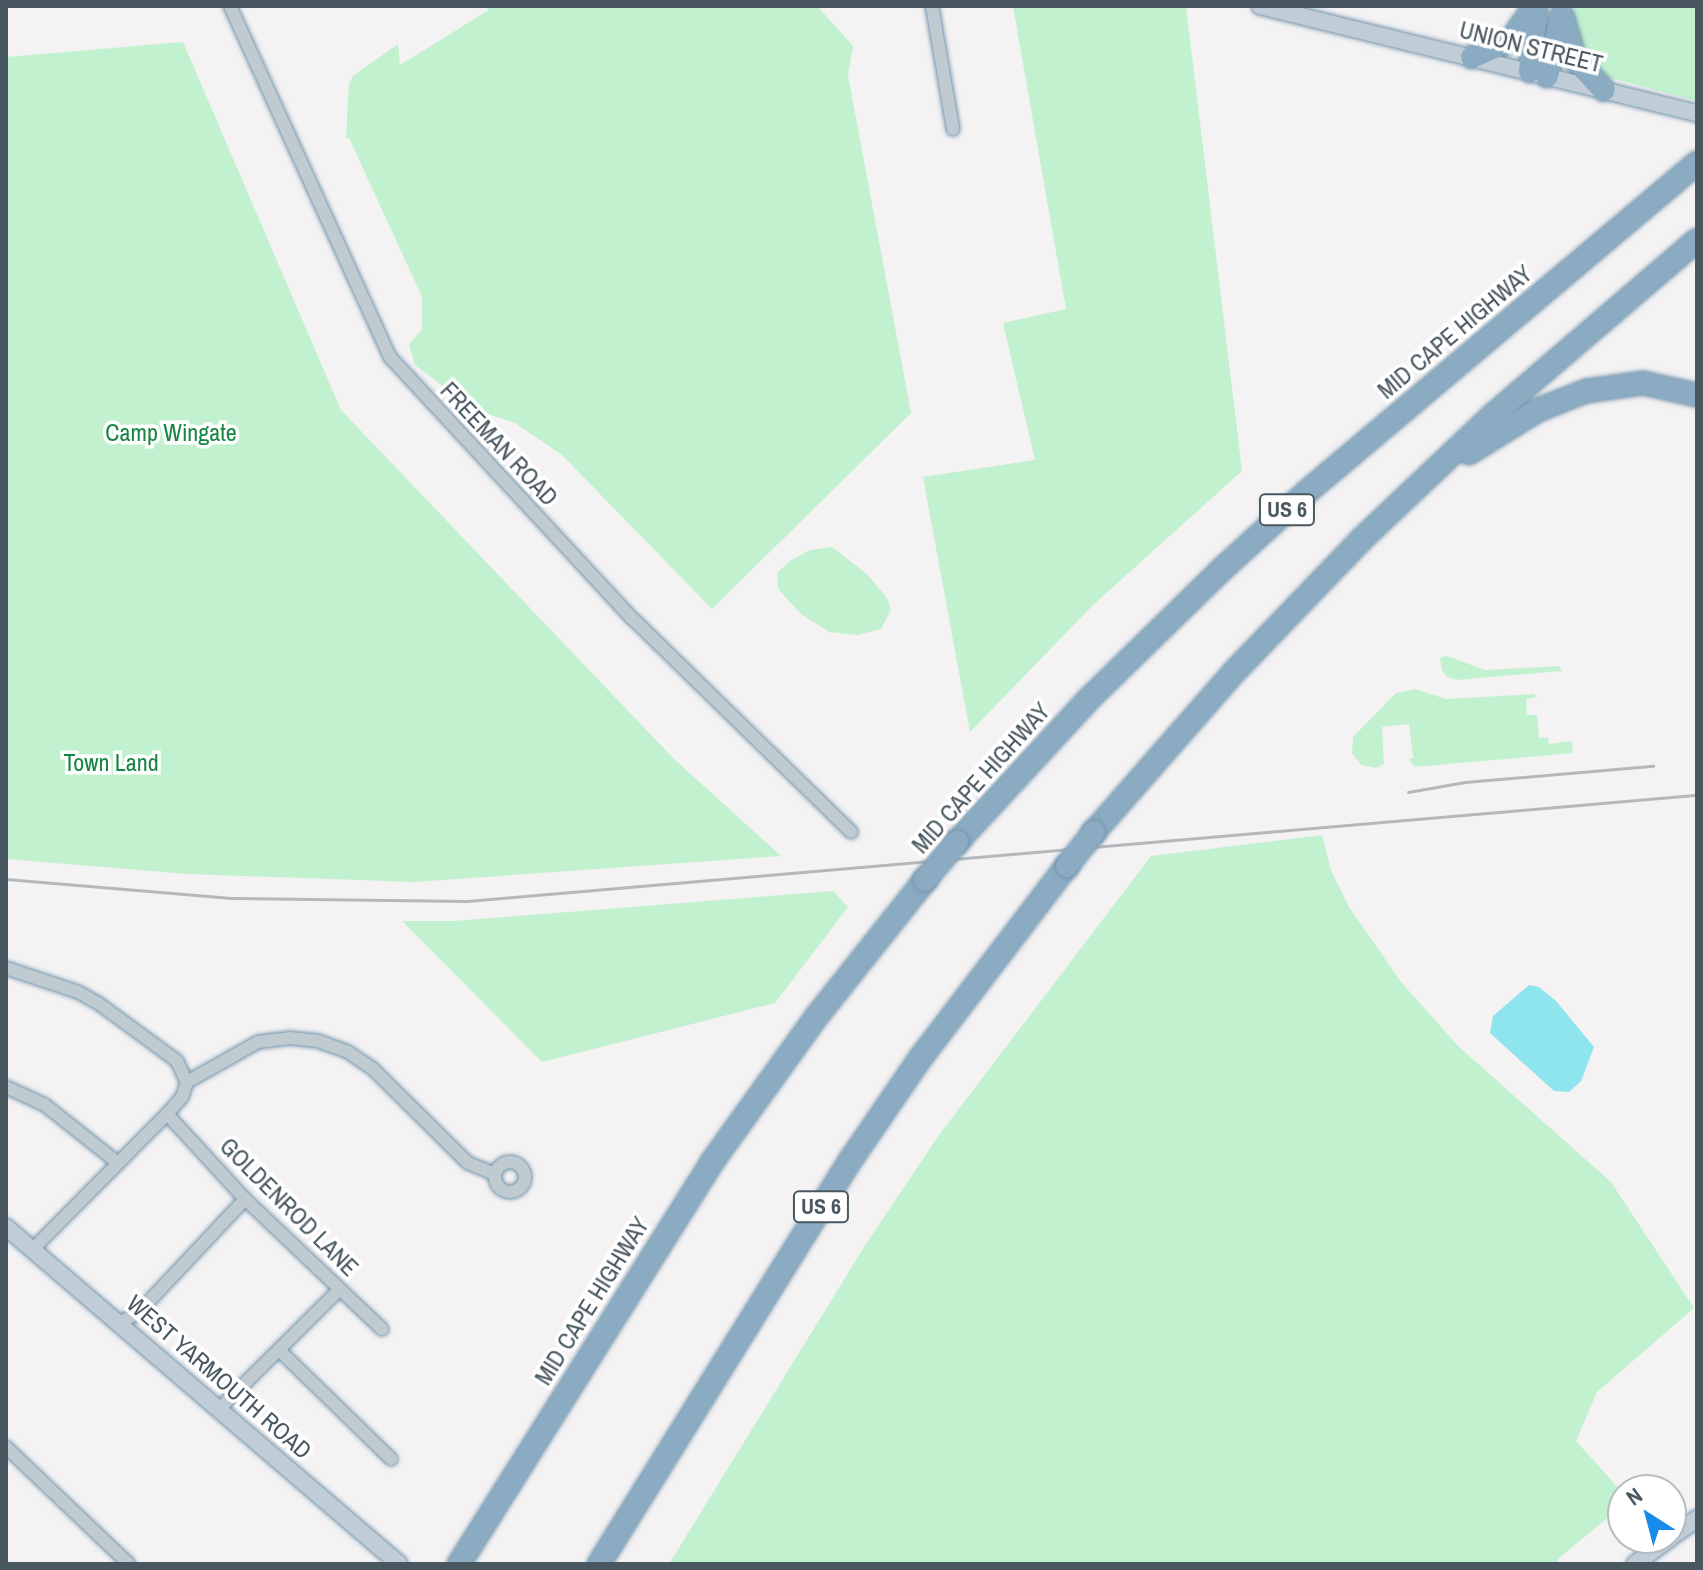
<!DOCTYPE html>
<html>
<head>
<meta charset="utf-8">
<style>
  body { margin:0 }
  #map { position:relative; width:1703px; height:1570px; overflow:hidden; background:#f4f2f3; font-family:"Archivo Narrow",sans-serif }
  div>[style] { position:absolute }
  .green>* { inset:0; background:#c2f1cf }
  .water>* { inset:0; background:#8fe5ee }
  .roads { filter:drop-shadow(0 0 2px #7596ad) drop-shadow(0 0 2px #7596ad) }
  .street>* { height:12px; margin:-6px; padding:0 6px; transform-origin:6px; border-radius:6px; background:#c0cbd1 }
  .street>.ring { margin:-6px; padding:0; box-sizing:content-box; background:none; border:12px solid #c0cbd1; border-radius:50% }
  .secondary>* { height:16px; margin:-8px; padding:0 8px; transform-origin:8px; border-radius:8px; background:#c0cdd6 }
  .highway>* { height:22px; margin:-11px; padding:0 11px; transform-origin:11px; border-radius:11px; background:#8aabc1 }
  .rail>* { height:3px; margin:-1.5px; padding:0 1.5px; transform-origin:1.5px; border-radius:1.5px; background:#b4b8bc }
  .bridges { filter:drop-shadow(0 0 2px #7596ad) drop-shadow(0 0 2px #7596ad) }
  .highway-bridge>* { height:22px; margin:-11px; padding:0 11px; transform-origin:11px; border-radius:11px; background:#8aabc1 }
  span { translate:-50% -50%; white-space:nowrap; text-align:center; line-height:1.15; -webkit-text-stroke:7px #fff; paint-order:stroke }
  .shield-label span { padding:2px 6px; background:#fff; border:2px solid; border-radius:6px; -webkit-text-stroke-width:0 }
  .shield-label { font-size:22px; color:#495860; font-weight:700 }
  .street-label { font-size:24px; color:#495860 }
  .park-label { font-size:24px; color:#178542 }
  .frame { position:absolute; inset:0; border:8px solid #495860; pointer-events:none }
  .north { position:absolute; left:1607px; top:1474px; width:80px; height:80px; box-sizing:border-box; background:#fff; border:2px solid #b6bcbf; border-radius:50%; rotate:324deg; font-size:22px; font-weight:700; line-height:32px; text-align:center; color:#495860 }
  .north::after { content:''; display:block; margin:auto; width:28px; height:36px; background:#188ae8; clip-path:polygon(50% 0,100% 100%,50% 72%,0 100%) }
</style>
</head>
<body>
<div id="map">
  <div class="green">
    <i style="clip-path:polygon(489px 6px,817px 6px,853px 46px,848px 75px,911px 413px,712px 609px,562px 455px,515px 423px,473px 409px,415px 365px,409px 345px,422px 329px,422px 297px,349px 138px,346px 138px,349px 83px,353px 76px,398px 44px,400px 65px,487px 11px)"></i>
    <i style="clip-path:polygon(1013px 6px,1186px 6px,1242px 471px,1093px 605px,970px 732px,923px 477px,1035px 460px,1003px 323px,1066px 309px)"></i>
    <i style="clip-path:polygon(1575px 6px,1697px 6px,1697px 101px,1607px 77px,1581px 54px,1572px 29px)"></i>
    <i style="clip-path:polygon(183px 42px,341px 410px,674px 759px,781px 856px,414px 882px,187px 874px,6px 859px,6px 57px)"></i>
    <i style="clip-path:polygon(832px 547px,868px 575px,887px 598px,891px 610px,881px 629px,857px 635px,829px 632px,801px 614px,778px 589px,777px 573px,790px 561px,810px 550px)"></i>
    <i style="clip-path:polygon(1447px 656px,1485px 670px,1559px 666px,1562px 671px,1456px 680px,1446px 676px,1442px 670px,1440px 658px)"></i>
    <i style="clip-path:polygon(1415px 689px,1446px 699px,1534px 694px,1537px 697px,1526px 699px,1527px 715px,1537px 715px,1539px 738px,1548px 738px,1549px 744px,1572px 741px,1573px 753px,1414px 767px,1409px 759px,1413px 758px,1409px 724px,1382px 727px,1384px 764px,1376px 768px,1361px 765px,1352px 753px,1353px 737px,1396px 693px)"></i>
    <i style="clip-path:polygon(1322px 835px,1331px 870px,1349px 907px,1401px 982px,1458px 1046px,1611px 1182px,1694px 1308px,1597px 1392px,1576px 1441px,1623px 1493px,1623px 1505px,1559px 1558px,1557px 1564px,669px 1564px,866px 1244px,939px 1135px,1151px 856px)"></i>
    <i style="clip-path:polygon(833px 891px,848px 907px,775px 1003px,542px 1062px,402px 921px,454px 921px)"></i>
  </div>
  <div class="water">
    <i style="clip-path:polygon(1529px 985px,1539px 987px,1556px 1001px,1594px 1047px,1581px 1081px,1569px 1092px,1554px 1091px,1490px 1033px,1493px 1016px)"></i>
  </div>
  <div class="roads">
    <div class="street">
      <i style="left:230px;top:6px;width:386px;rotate:65.5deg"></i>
      <i style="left:390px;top:357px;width:357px;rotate:47.2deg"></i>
      <i style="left:633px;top:619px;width:305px;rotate:44.3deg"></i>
      <i style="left:932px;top:6px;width:125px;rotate:80.3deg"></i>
      <i style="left:6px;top:968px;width:76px;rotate:18.4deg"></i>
      <i style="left:78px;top:992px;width:23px;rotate:29deg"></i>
      <i style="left:98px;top:1003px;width:98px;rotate:36.3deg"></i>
      <i style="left:177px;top:1061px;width:23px;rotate:65deg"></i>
      <i style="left:187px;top:1082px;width:16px;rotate:108deg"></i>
      <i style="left:182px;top:1097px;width:23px;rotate:131deg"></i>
      <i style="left:167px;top:1114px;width:190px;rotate:134.8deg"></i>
      <i style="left:187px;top:1082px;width:81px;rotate:-29.4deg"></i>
      <i style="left:258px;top:1042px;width:32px;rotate:-7deg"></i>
      <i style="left:290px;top:1038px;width:28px;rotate:6deg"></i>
      <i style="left:318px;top:1041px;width:32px;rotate:20deg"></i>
      <i style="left:348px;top:1052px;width:29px;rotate:34deg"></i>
      <i style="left:372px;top:1068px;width:135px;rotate:44.7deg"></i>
      <i style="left:468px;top:1163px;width:29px;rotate:22deg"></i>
      <i style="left:6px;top:1087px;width:43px;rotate:24.8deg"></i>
      <i style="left:45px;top:1105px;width:93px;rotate:38.5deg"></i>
      <i style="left:167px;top:1114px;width:115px;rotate:47.5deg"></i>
      <i style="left:245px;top:1199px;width:189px;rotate:43.5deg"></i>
      <i class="ring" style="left:495px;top:1162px;width:18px;height:18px"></i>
      <i style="left:119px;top:1323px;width:21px;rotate:-28deg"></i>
      <i style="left:138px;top:1313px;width:156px;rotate:-46.8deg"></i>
      <i style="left:280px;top:1351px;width:155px;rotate:44.2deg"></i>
      <i style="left:219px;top:1409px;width:170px;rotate:-44.8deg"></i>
      <i style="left:6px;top:1447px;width:170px;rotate:43.6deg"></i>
    </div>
    <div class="secondary">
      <i style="left:1260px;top:6px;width:450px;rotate:13.8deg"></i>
      <i style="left:6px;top:1227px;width:518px;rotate:40.61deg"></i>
      <i style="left:1671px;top:1537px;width:32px;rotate:-35deg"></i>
      <i style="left:1635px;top:1564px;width:44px;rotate:-36.6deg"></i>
    </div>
    <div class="highway">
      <i style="left:1562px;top:15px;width:46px;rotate:73.5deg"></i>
      <i style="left:1575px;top:59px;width:42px;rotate:46.9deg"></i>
      <i style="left:1472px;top:57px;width:43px;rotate:-23.6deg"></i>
      <i style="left:1511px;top:40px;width:42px;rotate:-54.8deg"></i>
      <i style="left:1530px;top:71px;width:60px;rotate:-84.3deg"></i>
      <i style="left:1547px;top:76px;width:59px;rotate:-76.2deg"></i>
      <i style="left:1469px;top:453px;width:81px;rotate:-31.9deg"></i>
      <i style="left:1538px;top:410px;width:52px;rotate:-21.6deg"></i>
      <i style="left:1586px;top:391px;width:58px;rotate:-8deg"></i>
      <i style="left:1643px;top:383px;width:55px;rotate:12.5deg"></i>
      <i style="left:1094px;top:832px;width:215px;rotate:-48.8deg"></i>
      <i style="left:1236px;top:670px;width:182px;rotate:-46.1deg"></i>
      <i style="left:1362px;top:539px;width:180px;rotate:-43.4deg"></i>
      <i style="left:1493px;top:415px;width:269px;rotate:-40.6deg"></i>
      <i style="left:957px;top:842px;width:196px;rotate:-47.3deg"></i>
      <i style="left:1090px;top:698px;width:180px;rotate:-44.3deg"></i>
      <i style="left:1219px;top:572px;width:120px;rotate:-42.3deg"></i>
      <i style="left:1308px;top:491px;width:509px;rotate:-40.14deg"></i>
      <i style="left:459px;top:1564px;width:475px;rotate:-57.8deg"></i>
      <i style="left:712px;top:1162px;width:180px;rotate:-54.3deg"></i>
      <i style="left:817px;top:1016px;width:174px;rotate:-51.5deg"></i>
      <i style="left:599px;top:1564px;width:478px;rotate:-58.1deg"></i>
      <i style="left:852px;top:1158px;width:119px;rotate:-55.6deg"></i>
      <i style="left:919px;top:1060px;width:244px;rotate:-52.7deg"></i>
    </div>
  </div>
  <div class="rail">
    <i style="left:1408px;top:792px;width:58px;rotate:-10deg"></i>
    <i style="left:1465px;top:782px;width:189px;rotate:-4.9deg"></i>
    <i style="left:6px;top:879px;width:226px;rotate:4.8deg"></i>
    <i style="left:231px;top:898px;width:236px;rotate:0.7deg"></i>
    <i style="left:467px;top:901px;width:1235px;rotate:-4.93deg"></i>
  </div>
  <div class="bridges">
    <div class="highway-bridge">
      <i style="left:1067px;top:866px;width:43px;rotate:-51.5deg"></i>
      <i style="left:925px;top:880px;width:50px;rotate:-49.9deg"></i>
    </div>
  </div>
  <div class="shield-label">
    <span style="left:1287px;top:510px">US 6</span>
    <span style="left:821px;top:1207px">US 6</span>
  </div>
  <div class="street-label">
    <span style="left:1531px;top:47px;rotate:14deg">UNION STREET</span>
    <span style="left:1455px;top:332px;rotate:-40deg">MID CAPE HIGHWAY</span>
    <span style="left:499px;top:444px;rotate:47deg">FREEMAN ROAD</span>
    <span style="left:981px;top:778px;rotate:-48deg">MID CAPE HIGHWAY</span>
    <span style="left:289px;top:1207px;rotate:45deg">GOLDENROD LANE</span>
    <span style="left:592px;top:1301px;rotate:-58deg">MID CAPE HIGHWAY</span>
    <span style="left:219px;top:1377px;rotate:41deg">WEST YARMOUTH ROAD</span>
  </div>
  <div class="park-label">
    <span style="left:171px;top:433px">Camp Wingate</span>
    <span style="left:111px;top:763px">Town Land</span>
  </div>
  <div class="frame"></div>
  <div class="north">N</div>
</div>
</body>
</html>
